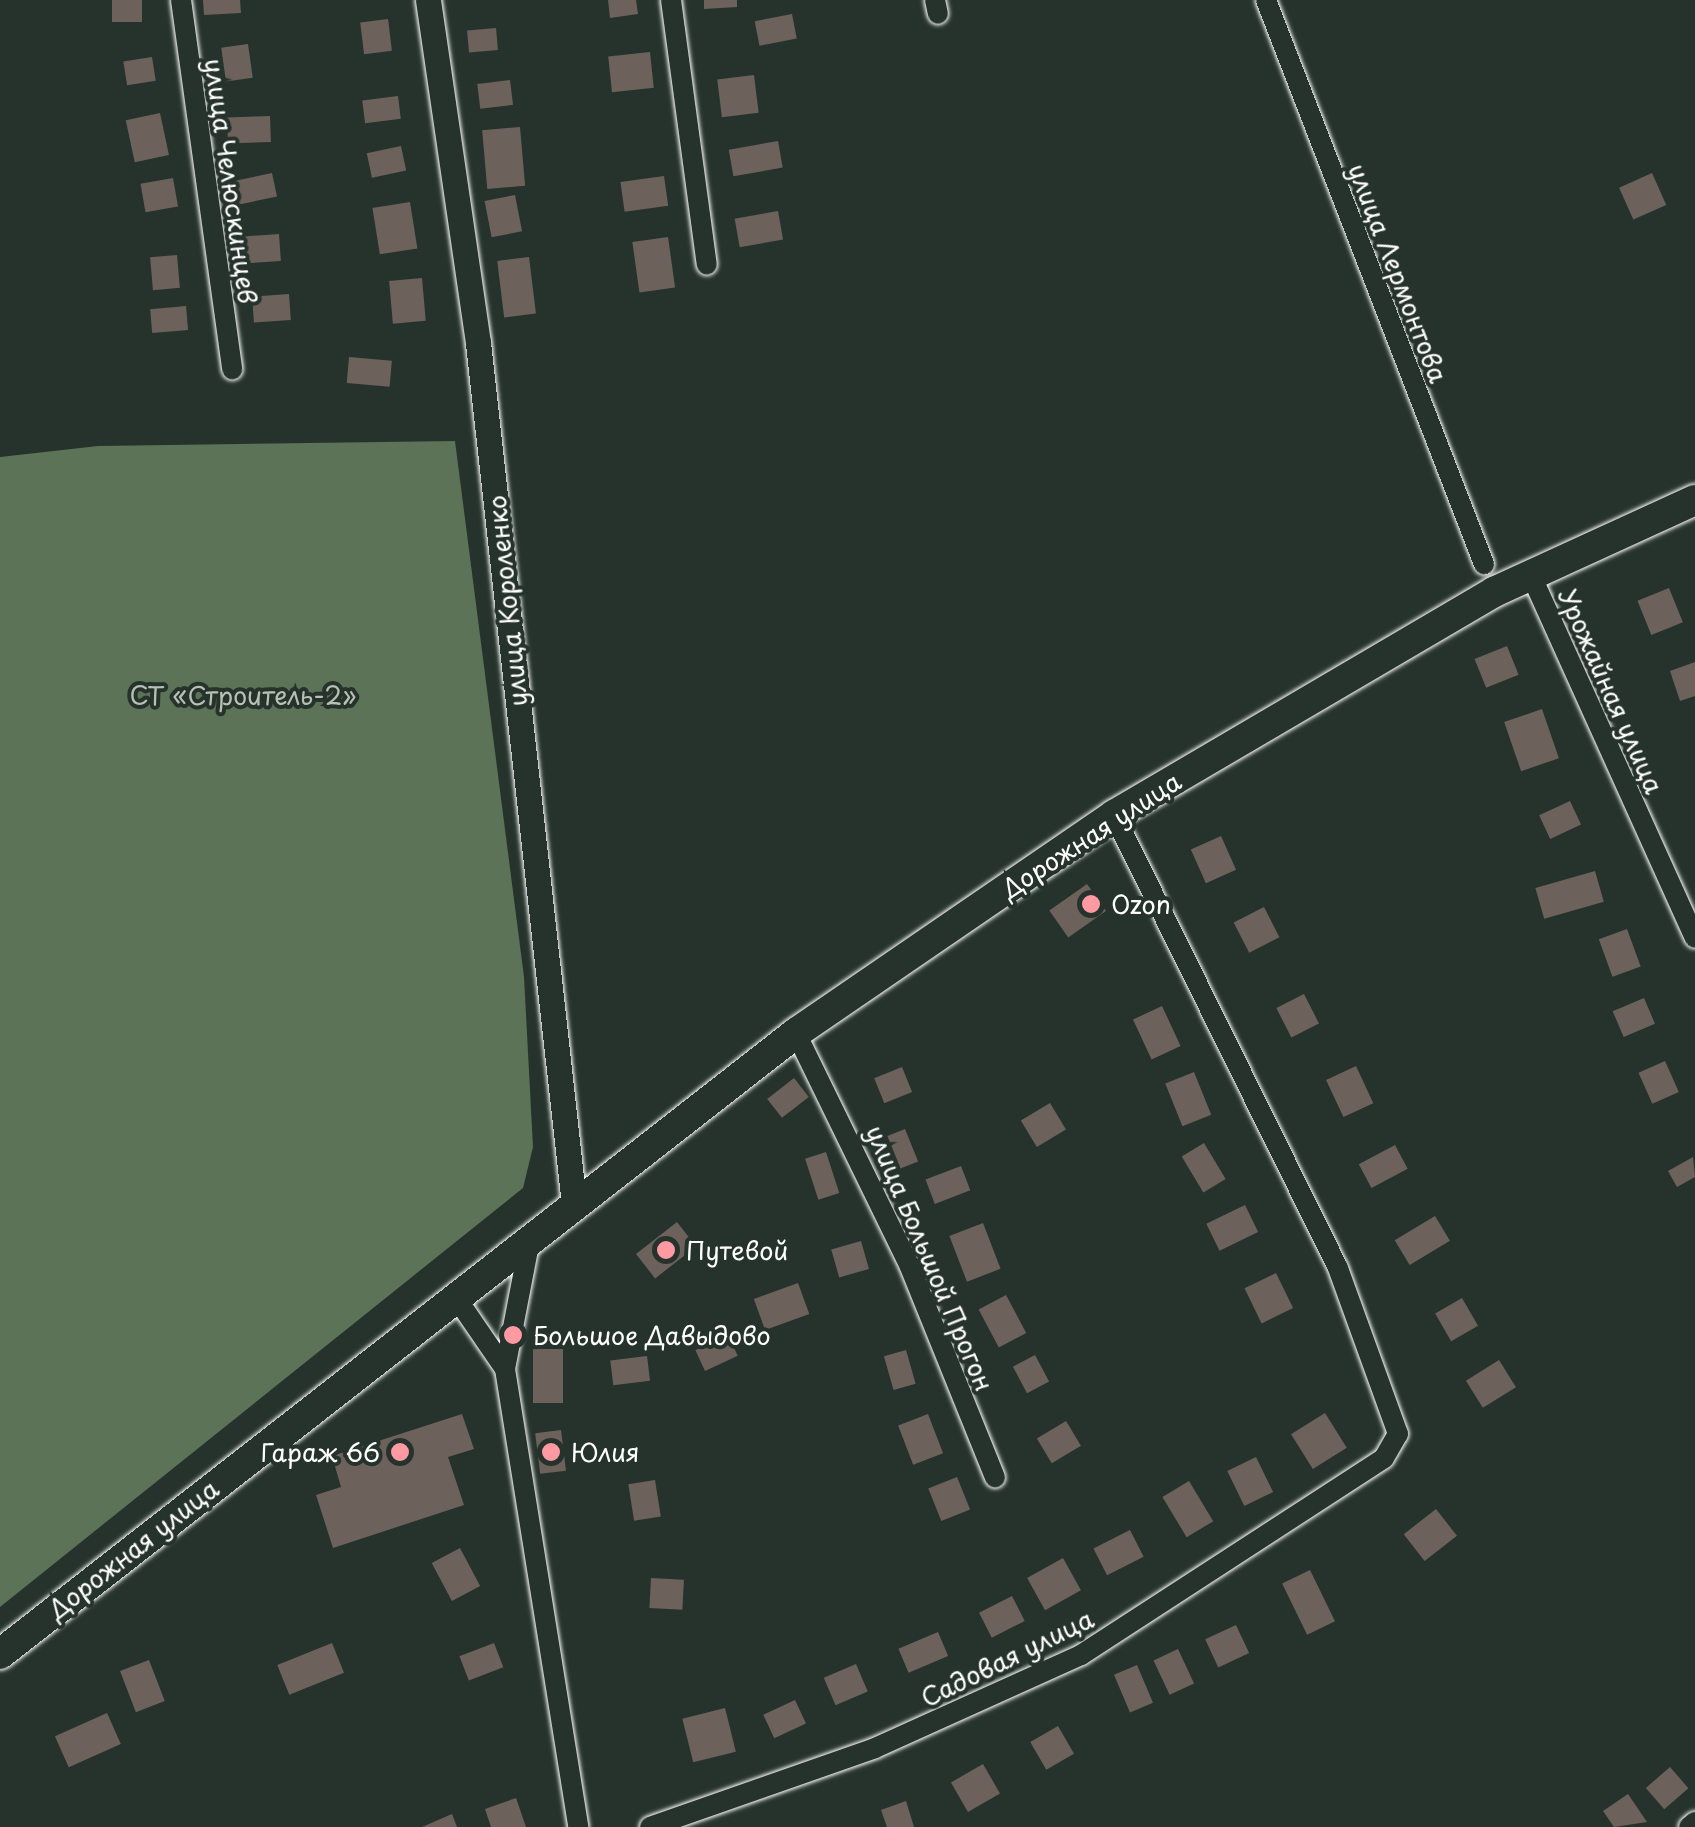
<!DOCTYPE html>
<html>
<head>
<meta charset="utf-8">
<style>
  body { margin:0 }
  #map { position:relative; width:1695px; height:1827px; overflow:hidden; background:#26332d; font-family:"Playpen Sans",sans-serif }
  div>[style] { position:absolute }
  .green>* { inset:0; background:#5c7357 }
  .building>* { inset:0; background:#6d615b; transform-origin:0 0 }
  .roads { filter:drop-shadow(0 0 2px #fff) drop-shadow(0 0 2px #fff) }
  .minor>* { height:20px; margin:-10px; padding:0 10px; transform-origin:10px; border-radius:10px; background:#26332d }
  .tertiary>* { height:25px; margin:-12.5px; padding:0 12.5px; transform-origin:12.5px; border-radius:12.5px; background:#26332d }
  .primary>* { height:30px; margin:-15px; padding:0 15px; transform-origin:15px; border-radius:15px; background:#26332d }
  .dots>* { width:28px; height:28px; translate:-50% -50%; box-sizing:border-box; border:5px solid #26332d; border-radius:50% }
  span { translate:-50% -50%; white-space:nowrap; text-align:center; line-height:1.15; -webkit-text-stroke:8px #26332d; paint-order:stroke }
  .street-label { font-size:25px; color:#fff }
  .park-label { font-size:25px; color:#b6c0b3 }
  .poi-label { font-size:25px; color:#fff }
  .left { translate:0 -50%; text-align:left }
  .right { translate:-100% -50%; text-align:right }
</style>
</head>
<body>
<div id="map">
  <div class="green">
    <i style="clip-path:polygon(455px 441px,524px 977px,533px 1147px,523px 1188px,0 1607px,0 457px,98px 446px)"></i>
  </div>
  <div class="building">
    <i style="left:112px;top:0;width:30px;height:22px"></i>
    <i style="clip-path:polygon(203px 0,240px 0,241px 13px,204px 15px)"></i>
    <i style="clip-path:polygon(608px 0,636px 0,638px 14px,610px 18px)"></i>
    <i style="clip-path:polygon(704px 0,737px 0,737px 7px,704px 9px)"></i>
    <i style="left:792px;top:14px;width:25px;height:38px;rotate:79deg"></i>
    <i style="left:388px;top:19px;width:32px;height:28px;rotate:83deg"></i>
    <i style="left:496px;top:28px;width:22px;height:29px;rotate:85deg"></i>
    <i style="left:248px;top:44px;width:34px;height:27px;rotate:82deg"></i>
    <i style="left:650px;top:52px;width:36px;height:42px;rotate:84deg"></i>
    <i style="left:152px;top:57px;width:24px;height:29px;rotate:81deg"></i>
    <i style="left:754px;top:75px;width:38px;height:37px;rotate:83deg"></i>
    <i style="left:510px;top:80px;width:25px;height:33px;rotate:83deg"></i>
    <i style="left:398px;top:96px;width:23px;height:36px;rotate:83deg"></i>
    <i style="left:160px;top:113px;width:43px;height:35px;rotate:78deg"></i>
    <i style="left:270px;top:116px;width:26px;height:43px;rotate:88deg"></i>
    <i style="left:520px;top:127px;width:59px;height:38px;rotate:85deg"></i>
    <i style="left:778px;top:141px;width:27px;height:50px;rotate:80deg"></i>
    <i style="left:401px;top:146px;width:25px;height:35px;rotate:78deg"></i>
    <i style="left:272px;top:173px;width:24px;height:40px;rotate:78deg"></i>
    <i style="left:1652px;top:173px;width:35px;height:36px;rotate:66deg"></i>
    <i style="left:664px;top:176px;width:30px;height:44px;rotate:82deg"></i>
    <i style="left:173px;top:178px;width:29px;height:33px;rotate:80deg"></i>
    <i style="left:515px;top:195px;width:37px;height:31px;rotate:79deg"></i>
    <i style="left:410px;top:202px;width:47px;height:38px;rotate:81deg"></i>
    <i style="left:778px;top:211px;width:29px;height:44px;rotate:80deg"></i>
    <i style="left:279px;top:234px;width:27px;height:35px;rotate:86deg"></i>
    <i style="left:668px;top:237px;width:51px;height:36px;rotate:82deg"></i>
    <i style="left:177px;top:255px;width:33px;height:27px;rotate:85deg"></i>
    <i style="left:529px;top:257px;width:57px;height:32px;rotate:83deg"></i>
    <i style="left:422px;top:278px;width:43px;height:33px;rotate:85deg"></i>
    <i style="left:289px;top:294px;width:26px;height:37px;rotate:86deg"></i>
    <i style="left:186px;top:306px;width:24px;height:36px;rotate:85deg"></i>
    <i style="left:349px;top:357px;width:43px;height:26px;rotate:5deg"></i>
    <i style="left:1669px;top:588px;width:37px;height:34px;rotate:68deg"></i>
    <i style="left:1507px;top:646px;width:31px;height:35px;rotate:68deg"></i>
    <i style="clip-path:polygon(1695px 662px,1695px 696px,1680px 701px,1670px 671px)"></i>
    <i style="left:1542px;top:709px;width:52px;height:40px;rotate:71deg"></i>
    <i style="left:1570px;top:801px;width:26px;height:34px;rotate:65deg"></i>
    <i style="left:1221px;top:836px;width:37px;height:33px;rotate:66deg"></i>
    <i style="left:1595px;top:871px;width:32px;height:62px;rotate:74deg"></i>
    <i style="left:1087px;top:884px;width:33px;height:46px;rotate:55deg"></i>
    <i style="left:1264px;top:907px;width:34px;height:34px;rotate:63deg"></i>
    <i style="left:1627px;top:929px;width:40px;height:30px;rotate:70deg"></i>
    <i style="left:1304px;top:994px;width:33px;height:31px;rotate:63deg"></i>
    <i style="left:1644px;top:998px;width:28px;height:34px;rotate:67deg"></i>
    <i style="left:1162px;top:1006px;width:44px;height:32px;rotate:65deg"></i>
    <i style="left:1665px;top:1061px;width:34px;height:29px;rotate:66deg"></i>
    <i style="left:1356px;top:1066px;width:41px;height:33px;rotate:65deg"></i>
    <i style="left:902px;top:1067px;width:27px;height:30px;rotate:68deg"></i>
    <i style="left:1194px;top:1072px;width:46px;height:31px;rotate:68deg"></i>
    <i style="left:794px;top:1078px;width:24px;height:34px;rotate:52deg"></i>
    <i style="left:1050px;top:1103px;width:31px;height:34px;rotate:59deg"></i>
    <i style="left:905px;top:1129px;width:35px;height:19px;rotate:68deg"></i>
    <i style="left:1204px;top:1143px;width:42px;height:26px;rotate:59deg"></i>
    <i style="left:1395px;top:1145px;width:27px;height:41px;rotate:62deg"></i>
    <i style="left:826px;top:1152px;width:43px;height:22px;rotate:72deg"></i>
    <i style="clip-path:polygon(1693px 1157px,1695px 1177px,1677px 1187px,1668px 1171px)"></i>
    <i style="left:961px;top:1166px;width:26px;height:38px;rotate:69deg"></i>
    <i style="left:1245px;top:1205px;width:30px;height:43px;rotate:64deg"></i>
    <i style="left:1435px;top:1216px;width:29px;height:47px;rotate:59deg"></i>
    <i style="left:677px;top:1222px;width:31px;height:52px;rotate:52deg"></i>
    <i style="left:983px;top:1223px;width:49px;height:36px;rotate:69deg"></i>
    <i style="left:861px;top:1241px;width:29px;height:31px;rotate:74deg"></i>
    <i style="left:1276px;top:1273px;width:39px;height:35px;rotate:64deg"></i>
    <i style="left:798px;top:1283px;width:33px;height:47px;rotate:70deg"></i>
    <i style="left:1006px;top:1295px;width:43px;height:31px;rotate:62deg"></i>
    <i style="left:1462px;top:1298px;width:32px;height:31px;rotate:60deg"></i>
    <i style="left:728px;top:1335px;width:23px;height:36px;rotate:65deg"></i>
    <i style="left:533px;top:1349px;width:30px;height:54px"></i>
    <i style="left:906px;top:1350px;width:35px;height:23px;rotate:74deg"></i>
    <i style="left:1035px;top:1355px;width:30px;height:25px;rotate:62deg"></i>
    <i style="left:647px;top:1356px;width:25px;height:37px;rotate:83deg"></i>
    <i style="left:1499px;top:1360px;width:32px;height:39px;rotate:58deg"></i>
    <i style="left:1325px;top:1413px;width:41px;height:40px;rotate:58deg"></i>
    <i style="clip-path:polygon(462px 1414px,474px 1449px,448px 1457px,464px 1505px,333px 1548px,316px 1495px,341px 1487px,332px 1456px)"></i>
    <i style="left:928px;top:1414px;width:42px;height:32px;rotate:69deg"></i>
    <i style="left:1066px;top:1421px;width:29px;height:34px;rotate:59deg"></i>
    <i style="left:561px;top:1430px;width:41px;height:26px;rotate:83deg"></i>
    <i style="left:1256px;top:1457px;width:39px;height:32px;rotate:64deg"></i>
    <i style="left:957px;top:1477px;width:35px;height:31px;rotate:68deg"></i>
    <i style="left:655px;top:1480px;width:37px;height:27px;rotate:81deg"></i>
    <i style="left:1189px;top:1481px;width:47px;height:31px;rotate:59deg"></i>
    <i style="left:1436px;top:1509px;width:34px;height:41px;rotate:52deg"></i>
    <i style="left:1130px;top:1530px;width:30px;height:41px;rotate:63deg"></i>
    <i style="left:460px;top:1548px;width:43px;height:32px;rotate:62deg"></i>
    <i style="left:1063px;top:1558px;width:37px;height:41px;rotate:61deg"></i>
    <i style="left:1310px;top:1570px;width:57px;height:31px;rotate:64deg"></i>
    <i style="left:651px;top:1578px;width:33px;height:30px;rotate:3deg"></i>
    <i style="left:1012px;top:1596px;width:28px;height:37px;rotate:63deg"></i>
    <i style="left:1236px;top:1625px;width:31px;height:34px;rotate:65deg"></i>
    <i style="left:938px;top:1632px;width:26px;height:43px;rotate:67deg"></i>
    <i style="left:332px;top:1643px;width:32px;height:59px;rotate:68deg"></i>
    <i style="left:494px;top:1643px;width:26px;height:37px;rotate:69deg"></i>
    <i style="left:1178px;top:1649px;width:38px;height:27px;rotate:65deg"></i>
    <i style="left:149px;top:1660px;width:44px;height:31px;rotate:69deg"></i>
    <i style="left:856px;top:1664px;width:30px;height:35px;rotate:67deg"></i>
    <i style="left:1137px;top:1665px;width:41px;height:25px;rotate:67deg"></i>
    <i style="left:795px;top:1700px;width:26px;height:35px;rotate:65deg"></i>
    <i style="left:725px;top:1708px;width:45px;height:44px;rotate:76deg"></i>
    <i style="left:107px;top:1713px;width:34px;height:57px;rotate:66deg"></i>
    <i style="left:1058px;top:1726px;width:32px;height:32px;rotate:60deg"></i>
    <i style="left:983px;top:1764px;width:34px;height:37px;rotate:60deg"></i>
    <i style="left:1670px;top:1767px;width:28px;height:32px;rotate:49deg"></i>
    <i style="clip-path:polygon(1628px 1794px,1647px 1822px,1614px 1827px,1603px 1811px)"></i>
    <i style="clip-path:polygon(516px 1798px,526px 1827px,491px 1827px,485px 1809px)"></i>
    <i style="clip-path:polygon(906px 1801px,914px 1827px,887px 1827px,881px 1810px)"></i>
    <i style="clip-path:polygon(452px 1814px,457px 1827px,422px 1827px)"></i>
  </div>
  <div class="roads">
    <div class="minor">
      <i style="left:181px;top:0;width:373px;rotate:82.1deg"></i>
      <i style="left:671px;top:0;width:267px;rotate:82.3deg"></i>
      <i style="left:935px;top:0;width:14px;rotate:78deg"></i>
      <i style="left:1266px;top:0;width:605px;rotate:68.87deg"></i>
      <i style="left:1531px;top:575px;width:398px;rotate:65.7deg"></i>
      <i style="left:796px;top:1033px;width:260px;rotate:64deg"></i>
      <i style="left:910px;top:1267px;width:227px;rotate:68deg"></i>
      <i style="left:455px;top:1296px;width:88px;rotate:55.6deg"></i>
      <i style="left:505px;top:1369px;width:464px;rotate:80.9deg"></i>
      <i style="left:505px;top:1369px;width:132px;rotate:-79.1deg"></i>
      <i style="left:650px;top:1827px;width:238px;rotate:-19.3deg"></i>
      <i style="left:875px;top:1748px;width:226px;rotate:-24.3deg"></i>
      <i style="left:1081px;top:1655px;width:361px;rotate:-33deg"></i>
      <i style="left:1384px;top:1458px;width:28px;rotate:-60deg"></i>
      <i style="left:1398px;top:1434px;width:177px;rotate:-109.9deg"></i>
      <i style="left:1338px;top:1268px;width:505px;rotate:-116.31deg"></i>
      <i style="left:1689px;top:1827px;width:8px;rotate:-40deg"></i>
    </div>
    <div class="tertiary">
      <i style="left:428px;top:0;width:347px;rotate:81.7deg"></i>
      <i style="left:478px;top:343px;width:866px;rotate:83.64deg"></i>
    </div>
    <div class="primary">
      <i style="left:0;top:1654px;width:1010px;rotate:-37.96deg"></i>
      <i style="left:796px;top:1033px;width:386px;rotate:-34.4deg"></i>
      <i style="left:1114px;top:815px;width:441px;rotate:-30.4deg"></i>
      <i style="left:1494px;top:592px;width:221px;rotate:-24.6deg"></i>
    </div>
  </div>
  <div class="dots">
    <i style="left:1091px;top:904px;background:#ff9aa2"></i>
    <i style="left:666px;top:1250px;background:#ff9aa2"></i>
    <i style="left:513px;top:1335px;background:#ff9aa2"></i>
    <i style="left:400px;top:1452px;background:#ff9aa2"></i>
    <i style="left:551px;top:1452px;background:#ff9aa2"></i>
  </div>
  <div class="street-label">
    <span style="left:231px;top:181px;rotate:82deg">улица Челюскинцев</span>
    <span style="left:1398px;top:273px;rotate:69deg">улица Лермонтова</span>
    <span style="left:507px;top:601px;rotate:-96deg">улица Короленко</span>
    <span style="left:1611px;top:691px;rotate:66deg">Урожайная улица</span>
    <span style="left:1091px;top:835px;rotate:-33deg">Дорожная улица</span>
    <span style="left:930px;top:1258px;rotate:67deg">улица Большой Прогон</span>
    <span style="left:133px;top:1549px;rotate:-38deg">Дорожная улица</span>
    <span style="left:1007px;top:1658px;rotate:-26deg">Садовая улица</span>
  </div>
  <div class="park-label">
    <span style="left:243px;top:695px">СТ «Строитель-2»</span>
  </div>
  <div class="poi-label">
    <span class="left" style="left:1111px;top:904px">Ozon</span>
    <span class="left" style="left:686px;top:1250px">Путевой</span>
    <span class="left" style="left:533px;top:1335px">Большое Давыдово</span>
    <span class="right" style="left:380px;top:1452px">Гараж 66</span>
    <span class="left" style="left:571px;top:1452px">Юлия</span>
  </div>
</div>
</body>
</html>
